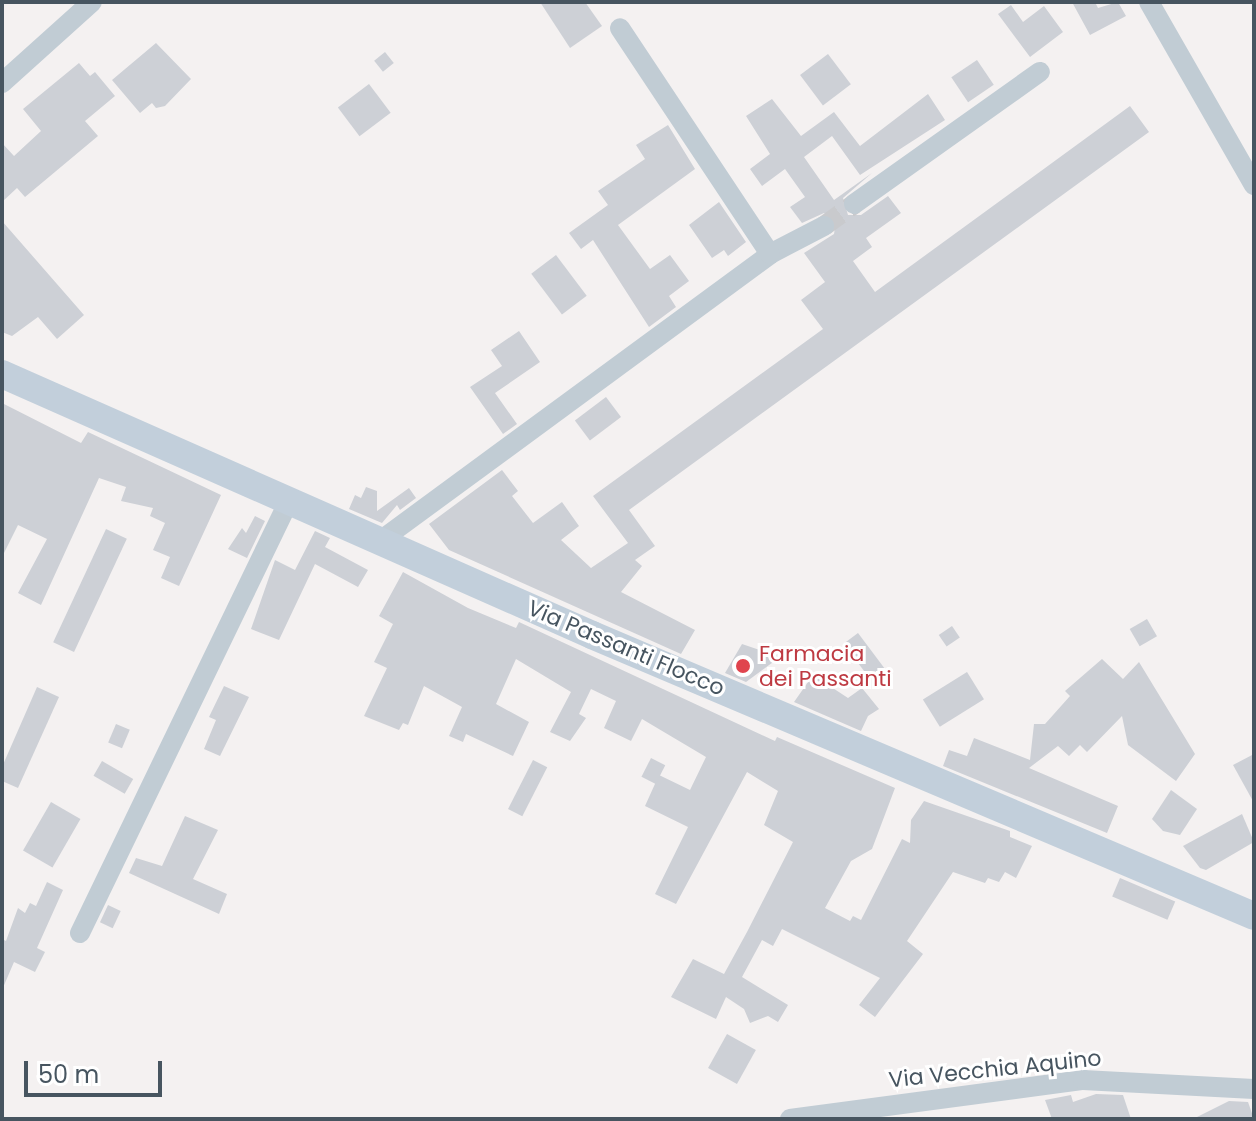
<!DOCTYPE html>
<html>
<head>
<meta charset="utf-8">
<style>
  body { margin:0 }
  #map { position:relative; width:1256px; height:1121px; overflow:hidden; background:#f4f1f1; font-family:Poppins,sans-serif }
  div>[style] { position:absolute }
  .building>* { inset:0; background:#cdd0d6; transform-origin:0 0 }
  .street-tunnel>* { height:20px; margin-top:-10px; transform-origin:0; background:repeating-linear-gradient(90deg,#c9cacd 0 20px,transparent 0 30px) }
  .street>* { height:20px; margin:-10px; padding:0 10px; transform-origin:10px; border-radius:10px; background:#c1ccd4 }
  .secondary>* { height:28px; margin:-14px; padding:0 14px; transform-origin:14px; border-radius:14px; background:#c2cfdb }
  .dots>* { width:22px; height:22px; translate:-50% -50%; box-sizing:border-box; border:4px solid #fff; border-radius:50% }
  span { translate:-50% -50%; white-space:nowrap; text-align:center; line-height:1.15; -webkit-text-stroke:6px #fff; paint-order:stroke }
  .street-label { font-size:22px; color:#475560 }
  .health-label { font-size:22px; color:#be3a42 }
  .left { translate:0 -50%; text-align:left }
  .frame { position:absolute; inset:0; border:4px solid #475560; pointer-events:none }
  .scale { position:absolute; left:24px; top:1061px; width:138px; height:36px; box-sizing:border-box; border:4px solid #475560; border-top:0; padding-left:10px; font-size:24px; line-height:28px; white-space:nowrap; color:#475560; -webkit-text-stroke:6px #fff; paint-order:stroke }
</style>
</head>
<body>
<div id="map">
  <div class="building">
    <i style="clip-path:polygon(540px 2px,585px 2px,602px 26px,570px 48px)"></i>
    <i style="clip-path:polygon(1072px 2px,1095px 2px,1098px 8px,1118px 2px,1126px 16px,1090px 35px)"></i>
    <i style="clip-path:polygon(1011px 5px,1023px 22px,1044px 6px,1063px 32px,1030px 57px,998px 14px)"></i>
    <i style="clip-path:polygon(156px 43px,191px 79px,165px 106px,156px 108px,152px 103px,140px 113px,112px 80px)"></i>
    <i style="left:385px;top:52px;width:14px;height:14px;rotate:51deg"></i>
    <i style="left:828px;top:54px;width:38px;height:35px;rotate:53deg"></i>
    <i style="left:977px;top:60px;width:30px;height:31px;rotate:56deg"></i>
    <i style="clip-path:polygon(79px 63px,90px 76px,95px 72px,115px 96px,85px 121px,98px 136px,25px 197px,17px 188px,2px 202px,2px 143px,14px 156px,41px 131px,23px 109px)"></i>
    <i style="left:369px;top:84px;width:36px;height:39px;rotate:53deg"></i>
    <i style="clip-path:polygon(928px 94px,945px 120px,860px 175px,832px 136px,804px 157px,834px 200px,872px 173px,843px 198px,848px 215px,861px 215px,888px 196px,901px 213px,866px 238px,872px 247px,853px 261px,875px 292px,1130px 106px,1149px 132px,629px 510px,655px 546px,635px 560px,642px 566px,621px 592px,695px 630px,681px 654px,449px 550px,429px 524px,502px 470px,518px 491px,512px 496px,533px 523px,562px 502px,579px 526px,561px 540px,591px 568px,628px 543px,593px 496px,823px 329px,801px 300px,825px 282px,804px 253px,834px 234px,836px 221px,824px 213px,802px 223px,790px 207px,805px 197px,785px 169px,762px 186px,750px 169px,770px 154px,746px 116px,772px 99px,801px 136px,834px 112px,860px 146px)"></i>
    <i style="clip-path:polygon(668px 125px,695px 169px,618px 225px,650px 269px,670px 255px,689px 281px,669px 296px,676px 307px,649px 327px,593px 240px,581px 249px,569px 233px,608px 205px,598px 191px,645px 159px,636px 145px)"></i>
    <i style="clip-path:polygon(719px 202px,746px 242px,728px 256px,724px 250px,712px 258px,689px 225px)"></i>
    <i style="clip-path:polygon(2px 221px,84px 315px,57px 339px,38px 317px,12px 336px,2px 332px)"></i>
    <i style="left:556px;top:255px;width:51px;height:31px;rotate:53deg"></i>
    <i style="clip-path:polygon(519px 331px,540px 362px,495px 393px,517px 424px,503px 434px,470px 387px,502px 366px,491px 350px)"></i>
    <i style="left:606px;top:397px;width:25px;height:39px;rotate:53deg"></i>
    <i style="clip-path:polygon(2px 403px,81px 443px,88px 432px,221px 495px,179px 586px,161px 578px,170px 557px,153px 550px,165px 523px,150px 516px,153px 508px,121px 501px,126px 487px,99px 478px,41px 605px,18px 593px,47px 539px,18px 525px,2px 557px)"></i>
    <i style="clip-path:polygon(366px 487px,377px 491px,377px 511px,409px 488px,416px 498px,400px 510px,397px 505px,382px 523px,349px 509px,355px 495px,361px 498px)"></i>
    <i style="clip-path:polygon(255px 516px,265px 521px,247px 558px,228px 549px,242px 528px,246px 533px)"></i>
    <i style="left:106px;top:529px;width:23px;height:125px;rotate:25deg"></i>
    <i style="clip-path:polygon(315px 531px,330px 538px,325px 547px,368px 570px,358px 587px,315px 564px,279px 640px,251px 629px,275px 560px,295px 570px)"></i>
    <i style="clip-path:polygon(403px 572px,468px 608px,516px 628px,519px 622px,775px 741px,777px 737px,895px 788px,872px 849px,851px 861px,825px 908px,850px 921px,853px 916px,861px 920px,902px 839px,910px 843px,911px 820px,924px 801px,1010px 831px,1010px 837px,1032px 846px,1016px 878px,1005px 872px,999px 882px,988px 878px,985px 883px,953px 872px,907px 941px,923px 954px,875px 1017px,859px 1005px,880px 978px,782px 929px,773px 946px,762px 940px,742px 977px,788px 1005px,778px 1022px,768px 1016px,750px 1023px,744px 1009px,726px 997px,716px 1019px,671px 997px,693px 959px,724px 974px,747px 932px,793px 842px,764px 825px,778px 791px,747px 772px,676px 904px,655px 894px,688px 827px,645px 806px,659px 775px,690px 790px,706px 757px,642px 719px,631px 741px,604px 728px,616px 701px,591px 689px,579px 714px,586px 718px,570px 741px,550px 732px,571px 692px,516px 659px,496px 704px,529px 722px,513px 756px,466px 734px,463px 742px,449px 736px,462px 707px,424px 686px,408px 725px,403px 723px,399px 730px,364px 716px,387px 668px,374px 662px,393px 624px,379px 616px)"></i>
    <i style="left:1147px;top:619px;width:20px;height:20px;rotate:60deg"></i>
    <i style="left:952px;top:626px;width:14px;height:16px;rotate:56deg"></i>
    <i style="left:858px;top:633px;width:44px;height:18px;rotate:53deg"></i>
    <i style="clip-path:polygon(742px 644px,780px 657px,746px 682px,725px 673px)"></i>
    <i style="clip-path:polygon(1102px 659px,1123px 679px,1139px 662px,1195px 754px,1176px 781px,1128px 745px,1122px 716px,1087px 752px,1080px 745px,1069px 756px,1058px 746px,1029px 768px,1118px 806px,1107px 833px,943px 766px,949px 750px,967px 756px,974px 738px,1030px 760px,1034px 724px,1045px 724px,1070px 696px,1065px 691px)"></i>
    <i style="left:967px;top:672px;width:32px;height:52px;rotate:58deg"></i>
    <i style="clip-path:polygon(813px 675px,848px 698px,862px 688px,879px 709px,868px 716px,861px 731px,794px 702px)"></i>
    <i style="clip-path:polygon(224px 686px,249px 697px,220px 756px,204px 749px,216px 720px,209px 717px)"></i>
    <i style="clip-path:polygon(37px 687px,59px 697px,18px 788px,2px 781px,2px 767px)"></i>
    <i style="left:116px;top:724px;width:15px;height:20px;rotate:23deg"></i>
    <i style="clip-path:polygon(1254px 754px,1254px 803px,1233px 765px)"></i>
    <i style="left:651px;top:758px;width:16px;height:21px;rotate:27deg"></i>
    <i style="left:533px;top:760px;width:16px;height:55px;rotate:27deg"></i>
    <i style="left:102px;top:761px;width:36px;height:17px;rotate:30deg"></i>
    <i style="clip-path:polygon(1171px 790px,1197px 809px,1180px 835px,1163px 831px,1152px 819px)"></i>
    <i style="left:51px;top:802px;width:34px;height:56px;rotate:30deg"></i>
    <i style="clip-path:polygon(1242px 814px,1254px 842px,1206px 870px,1200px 868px,1183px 846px)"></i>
    <i style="clip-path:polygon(185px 816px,218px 830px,193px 879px,227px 894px,219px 914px,129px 873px,136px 858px,162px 866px)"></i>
    <i style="left:1120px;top:878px;width:60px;height:20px;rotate:23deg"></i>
    <i style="clip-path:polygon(47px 882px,63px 890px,37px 948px,45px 952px,35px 972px,14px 962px,2px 990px,2px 939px,6px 941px,18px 908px,25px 913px,30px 903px,36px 906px)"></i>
    <i style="left:108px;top:905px;width:14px;height:19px;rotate:25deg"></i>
    <i style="left:727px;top:1034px;width:33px;height:39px;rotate:29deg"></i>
    <i style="clip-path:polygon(1096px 1094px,1123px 1095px,1131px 1119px,1052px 1119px,1045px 1100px,1071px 1095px,1073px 1102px)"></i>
    <i style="clip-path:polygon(1229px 1101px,1248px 1102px,1254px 1119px,1193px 1119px)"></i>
  </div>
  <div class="street-tunnel">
    <i style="left:824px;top:226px;width:37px;rotate:-36deg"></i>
  </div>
  <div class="street">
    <i style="left:1149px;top:2px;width:211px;rotate:60.2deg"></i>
    <i style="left:2px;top:83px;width:121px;rotate:-42deg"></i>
    <i style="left:854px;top:204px;width:228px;rotate:-35.4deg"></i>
    <i style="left:770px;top:254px;width:61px;rotate:-27.4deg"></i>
    <i style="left:380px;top:541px;width:484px;rotate:-36.3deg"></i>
    <i style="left:770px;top:254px;width:271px;rotate:-123.6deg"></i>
    <i style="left:80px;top:933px;width:480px;rotate:-64.2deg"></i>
    <i style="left:790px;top:1119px;width:296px;rotate:-7.6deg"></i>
    <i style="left:1083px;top:1080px;width:171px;rotate:3deg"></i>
  </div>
  <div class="secondary">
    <i style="left:2px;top:374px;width:645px;rotate:23.86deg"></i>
    <i style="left:592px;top:635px;width:719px;rotate:23deg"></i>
  </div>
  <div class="dots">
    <i style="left:743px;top:666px;background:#e0444e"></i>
  </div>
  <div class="street-label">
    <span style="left:626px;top:648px;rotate:23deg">Via Passanti Flocco</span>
    <span style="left:995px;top:1069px;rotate:-6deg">Via Vecchia Aquino</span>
  </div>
  <div class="health-label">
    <span class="left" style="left:759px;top:666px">Farmacia<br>dei Passanti</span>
  </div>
  <div class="frame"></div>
  <div class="scale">50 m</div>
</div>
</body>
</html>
